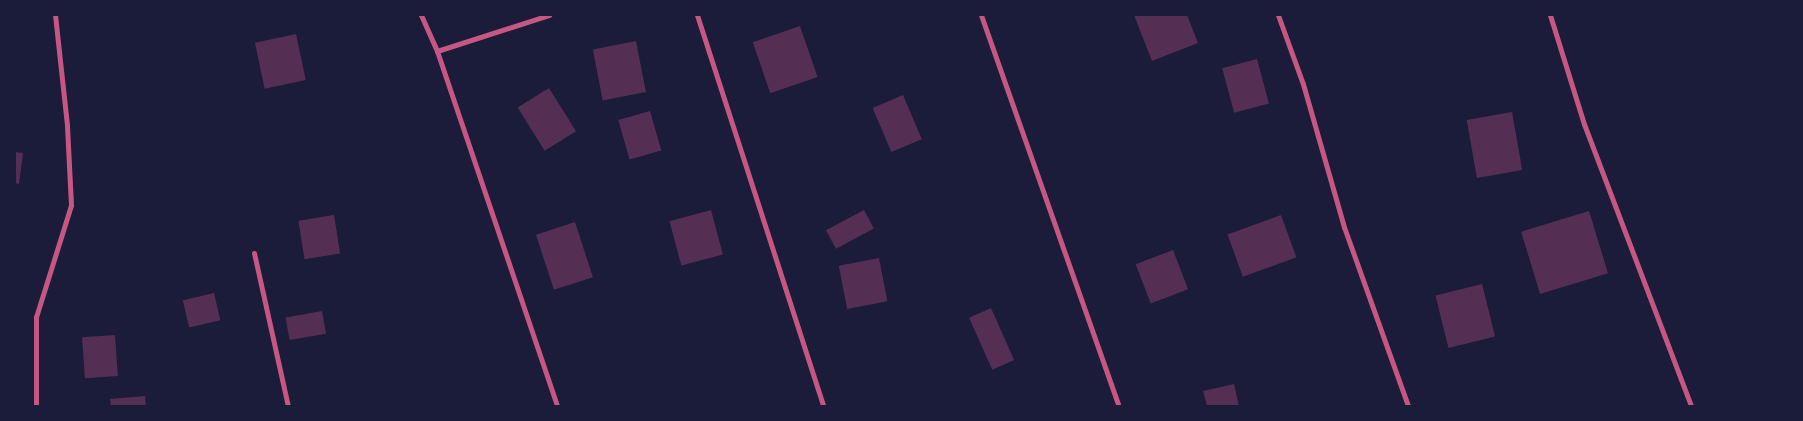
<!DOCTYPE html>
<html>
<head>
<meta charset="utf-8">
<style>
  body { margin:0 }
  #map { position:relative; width:1803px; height:421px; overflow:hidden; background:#1b1b3a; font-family:"DM Sans",sans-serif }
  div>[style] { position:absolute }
  .building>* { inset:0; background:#542f53; transform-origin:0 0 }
  .minor>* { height:5px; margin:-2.5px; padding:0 2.5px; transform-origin:2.5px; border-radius:2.5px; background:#c65784 }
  span { translate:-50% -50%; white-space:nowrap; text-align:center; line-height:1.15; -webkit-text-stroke:4.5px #1b1b3a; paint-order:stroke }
  .frame { position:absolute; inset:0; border:16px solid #1b1b3a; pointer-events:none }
</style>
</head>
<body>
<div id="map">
  <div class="building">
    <i style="clip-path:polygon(1134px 15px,1187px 15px,1198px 43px,1152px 61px)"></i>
    <i style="left:800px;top:26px;width:54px;height:50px;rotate:71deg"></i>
    <i style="left:296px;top:34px;width:47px;height:42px;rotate:78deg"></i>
    <i style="left:636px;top:41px;width:52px;height:44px;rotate:79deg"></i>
    <i style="left:1257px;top:59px;width:46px;height:36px;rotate:75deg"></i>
    <i style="left:549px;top:88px;width:51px;height:37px;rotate:58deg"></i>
    <i style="left:903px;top:95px;width:48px;height:33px;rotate:67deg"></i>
    <i style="left:650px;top:111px;width:41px;height:33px;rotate:74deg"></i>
    <i style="left:1512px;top:112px;width:59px;height:46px;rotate:80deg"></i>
    <i style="clip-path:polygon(15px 152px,23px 153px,19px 184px,15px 183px)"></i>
    <i style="left:711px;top:210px;width:46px;height:43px;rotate:75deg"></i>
    <i style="left:864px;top:210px;width:21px;height:43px;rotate:62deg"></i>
    <i style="left:1589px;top:211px;width:65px;height:71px;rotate:73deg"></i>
    <i style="left:334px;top:215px;width:39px;height:36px;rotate:81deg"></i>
    <i style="left:1281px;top:215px;width:45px;height:57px;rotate:70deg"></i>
    <i style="left:575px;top:222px;width:58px;height:41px;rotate:72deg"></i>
    <i style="left:1173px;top:250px;width:42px;height:40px;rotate:69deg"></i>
    <i style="left:879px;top:258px;width:44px;height:41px;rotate:79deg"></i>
    <i style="left:1482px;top:284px;width:54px;height:48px;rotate:76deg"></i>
    <i style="left:214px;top:293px;width:28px;height:32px;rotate:77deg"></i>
    <i style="left:991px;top:308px;width:57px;height:24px;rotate:66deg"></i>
    <i style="left:322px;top:311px;width:23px;height:37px;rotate:80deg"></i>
    <i style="left:115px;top:335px;width:41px;height:33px;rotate:86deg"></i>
    <i style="clip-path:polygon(1234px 384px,1239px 406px,1207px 406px,1203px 391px)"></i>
    <i style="clip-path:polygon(145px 396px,146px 406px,111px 406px,110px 399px)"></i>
  </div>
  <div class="minor">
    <i style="left:421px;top:15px;width:39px;rotate:66deg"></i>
    <i style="left:437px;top:51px;width:375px;rotate:71.3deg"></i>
    <i style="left:697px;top:15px;width:411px;rotate:72.1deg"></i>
    <i style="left:981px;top:15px;width:415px;rotate:70.6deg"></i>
    <i style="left:1278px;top:15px;width:73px;rotate:70.1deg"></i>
    <i style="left:1303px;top:84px;width:149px;rotate:74deg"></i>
    <i style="left:1344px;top:227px;width:190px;rotate:70.3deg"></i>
    <i style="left:1550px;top:15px;width:114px;rotate:72.7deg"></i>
    <i style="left:1584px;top:124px;width:302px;rotate:69.2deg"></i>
    <i style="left:437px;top:51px;width:118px;rotate:-17.8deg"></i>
    <i style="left:254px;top:253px;width:157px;rotate:77.5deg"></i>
    <i style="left:36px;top:406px;width:89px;rotate:-90deg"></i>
    <i style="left:36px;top:317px;width:117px;rotate:-72.6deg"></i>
    <i style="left:71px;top:205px;width:80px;rotate:-92.9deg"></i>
    <i style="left:67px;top:125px;width:111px;rotate:-96.2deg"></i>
  </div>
  <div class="frame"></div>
</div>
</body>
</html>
